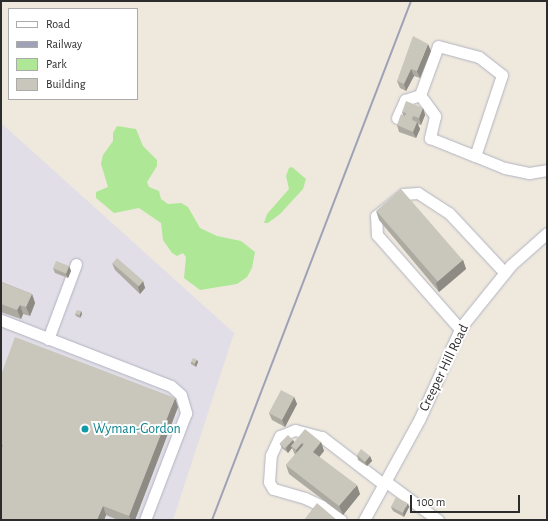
<!DOCTYPE html>
<html>
<head>
<meta charset="utf-8">
<style>
  body { margin:0 }
  #map { position:relative; width:548px; height:521px; overflow:hidden; background:#eee8dd; font-family:"Alegreya Sans",sans-serif }
  div>[style] { position:absolute }
  .industrial>* { inset:0; background:#e1dee7 }
  .green>* { inset:0; background:#aee897 }
  .roads { filter:drop-shadow(0 0 1px #b1b3c0) drop-shadow(0 0 1px #b1b3c0) }
  .minor>* { height:11px; margin:-5.5px; padding:0 5.5px; transform-origin:5.5px; border-radius:5.5px; background:#fff }
  .rail>* { height:2px; margin:-1px; padding:0 1px; transform-origin:1px; border-radius:1px; background:#9fa2b7 }
  .wall>* { inset:0; background:#adaaa2 }
  .shaded-wall>* { inset:0; background:#8d8b84 }
  .building>* { inset:0; background:#c9c6bc; transform-origin:0 0 }
  .dots>* { width:11px; height:11px; translate:-50% -50%; box-sizing:border-box; border:2px solid #fff; border-radius:50% }
  span { translate:-50% -50%; white-space:nowrap; text-align:center; line-height:1.15; -webkit-text-stroke:4px #fff; paint-order:stroke }
  .street-label { font-size:14px; color:#2c2c2c }
  .culture-label { font-size:14px; color:#0d838f }
  .left { translate:0 -50%; text-align:left }
  .frame { position:absolute; inset:0; border:2px solid #2c2c2c; pointer-events:none }
  .legend { position:absolute; left:8px; top:8px; width:130px; height:92px; box-sizing:border-box; background:#fff; border:1px solid #ababab; margin:0; padding:5px 7px; list-style:none; font-size:12px; color:#2c2c2c }
  .legend li { display:flex; align-items:center; gap:8px; height:20px }
  .legend b { width:20px; border:1px solid #ababab }
  .scale { position:absolute; left:410px; top:495px; width:110px; height:18px; box-sizing:border-box; border:2px solid #2c2c2c; border-top:0; padding-left:5px; font-size:12px; line-height:14px; white-space:nowrap; color:#2c2c2c; -webkit-text-stroke:3px #fff; paint-order:stroke }
</style>
</head>
<body>
<div id="map">
  <div class="industrial">
    <i style="clip-path:polygon(1px 123px,234px 333px,173px 520px,1px 520px)"></i>
  </div>
  <div class="green">
    <i style="clip-path:polygon(117px 126px,136px 129px,143px 146px,157px 160px,157px 166px,147px 182px,149px 187px,159px 191px,161px 199px,168px 204px,181px 203px,188px 207px,200px 228px,217px 236px,241px 241px,255px 252px,252px 268px,247px 277px,237px 284px,200px 290px,184px 278px,186px 257px,183px 253px,177px 256px,172px 253px,163px 240px,161px 223px,139px 208px,114px 213px,96px 198px,96px 192px,108px 187px,101px 164px,103px 155px,113px 141px,113px 133px)"></i>
    <i style="clip-path:polygon(292px 167px,306px 179px,303px 189px,280px 214px,268px 223px,264px 223px,267px 214px,289px 189px,286px 176px,289px 168px)"></i>
  </div>
  <div class="roads">
    <div class="minor">
      <i style="left:420px;top:95px;width:26px;rotate:54deg"></i>
      <i style="left:435px;top:116px;width:23px;rotate:103deg"></i>
      <i style="left:430px;top:138px;width:48px;rotate:21.8deg"></i>
      <i style="left:397px;top:118px;width:20px;rotate:-66deg"></i>
      <i style="left:405px;top:100px;width:16px;rotate:-18deg"></i>
      <i style="left:420px;top:95px;width:52px;rotate:-69.8deg"></i>
      <i style="left:438px;top:46px;width:42px;rotate:15deg"></i>
      <i style="left:479px;top:57px;width:29px;rotate:38deg"></i>
      <i style="left:502px;top:75px;width:85px;rotate:108.4deg"></i>
      <i style="left:475px;top:156px;width:32px;rotate:22deg"></i>
      <i style="left:505px;top:168px;width:25px;rotate:12deg"></i>
      <i style="left:529px;top:173px;width:18px;rotate:-9deg"></i>
      <i style="left:1px;top:320px;width:182px;rotate:21.2deg"></i>
      <i style="left:171px;top:386px;width:13px;rotate:42deg"></i>
      <i style="left:181px;top:395px;width:19px;rotate:74deg"></i>
      <i style="left:186px;top:413px;width:115px;rotate:111deg"></i>
      <i style="left:460px;top:329px;width:125px;rotate:-131.4deg"></i>
      <i style="left:377px;top:235px;width:19px;rotate:-93deg"></i>
      <i style="left:376px;top:216px;width:35px;rotate:-39deg"></i>
      <i style="left:403px;top:194px;width:15px;rotate:-4deg"></i>
      <i style="left:418px;top:193px;width:37px;rotate:33deg"></i>
      <i style="left:449px;top:213px;width:81px;rotate:47deg"></i>
      <i style="left:48px;top:339px;width:80px;rotate:-69.5deg"></i>
      <i style="left:385px;top:481px;width:66px;rotate:36.3deg"></i>
      <i style="left:341px;top:520px;width:24px;rotate:-144deg"></i>
      <i style="left:322px;top:506px;width:19px;rotate:-155deg"></i>
      <i style="left:305px;top:498px;width:33px;rotate:-164deg"></i>
      <i style="left:273px;top:489px;width:8px;rotate:-120deg"></i>
      <i style="left:269px;top:482px;width:27px;rotate:-86deg"></i>
      <i style="left:271px;top:455px;width:21px;rotate:-65deg"></i>
      <i style="left:280px;top:436px;width:16px;rotate:-22deg"></i>
      <i style="left:295px;top:430px;width:28px;rotate:15deg"></i>
      <i style="left:322px;top:437px;width:77px;rotate:37.6deg"></i>
      <i style="left:364px;top:520px;width:116px;rotate:-61.2deg"></i>
      <i style="left:420px;top:418px;width:100px;rotate:-65.7deg"></i>
      <i style="left:461px;top:327px;width:80px;rotate:-51.1deg"></i>
      <i style="left:511px;top:265px;width:48px;rotate:-41.6deg"></i>
    </div>
  </div>
  <div class="rail">
    <i style="left:212px;top:520px;width:556px;rotate:-69.02deg"></i>
  </div>
  <div class="wall">
    <i style="clip-path:polygon(431px 51px,420px 78px,414px 76px,406px 91px,400px 88px,397px 81px)"></i>
    <i style="clip-path:polygon(423px 108px,425px 115px,421px 125px,418px 124px,420px 129px,416px 138px,399px 132px,397px 125px,403px 115px,402px 112px)"></i>
    <i style="clip-path:polygon(376px 211px,463px 260px,466px 269px,439px 292px,379px 220px)"></i>
    <i style="clip-path:polygon(112px 263px,143px 281px,145px 288px,140px 294px,115px 270px)"></i>
    <i style="clip-path:polygon(69px 266px,71px 271px,68px 278px,55px 273px,53px 268px)"></i>
    <i style="clip-path:polygon(1px 281px,2px 282px,32px 294px,35px 303px,30px 316px,23px 314px,21px 319px,1px 312px)"></i>
    <i style="clip-path:polygon(81px 311px,82px 314px,80px 318px,76px 316px,75px 314px)"></i>
    <i style="clip-path:polygon(197px 360px,198px 362px,196px 367px,191px 364px,191px 362px)"></i>
    <i style="clip-path:polygon(1px 375px,178px 407px,135px 520px,118px 520px,106px 515px,104px 520px,1px 520px)"></i>
    <i style="clip-path:polygon(294px 397px,297px 404px,285px 427px,272px 420px,269px 413px)"></i>
    <i style="clip-path:polygon(293px 440px,294px 442px,321px 442px,324px 451px,319px 457px,360px 494px,343px 515px,289px 474px,286px 465px,295px 455px,292px 448px,288px 453px,282px 448px,280px 444px)"></i>
    <i style="clip-path:polygon(357px 455px,370px 456px,372px 461px,367px 466px,358px 460px)"></i>
    <i style="clip-path:polygon(391px 507px,409px 507px,404px 517px,393px 511px)"></i>
  </div>
  <div class="shaded-wall">
    <i style="clip-path:polygon(428px 44px,431px 51px,420px 78px,417px 71px)"></i>
    <i style="clip-path:polygon(411px 69px,414px 76px,406px 91px,404px 84px)"></i>
    <i style="clip-path:polygon(423px 108px,425px 115px,421px 125px,419px 118px)"></i>
    <i style="clip-path:polygon(417px 122px,420px 129px,416px 138px,413px 132px)"></i>
    <i style="clip-path:polygon(463px 260px,466px 269px,439px 292px,436px 283px)"></i>
    <i style="clip-path:polygon(69px 266px,71px 271px,68px 278px,66px 274px)"></i>
    <i style="clip-path:polygon(143px 281px,145px 288px,140px 294px,138px 287px)"></i>
    <i style="clip-path:polygon(32px 294px,35px 303px,30px 316px,26px 307px)"></i>
    <i style="clip-path:polygon(20px 305px,23px 314px,21px 319px,17px 310px)"></i>
    <i style="clip-path:polygon(81px 311px,82px 314px,80px 318px,80px 315px)"></i>
    <i style="clip-path:polygon(197px 360px,198px 362px,196px 367px,195px 364px)"></i>
    <i style="clip-path:polygon(294px 397px,297px 404px,285px 427px,282px 420px)"></i>
    <i style="clip-path:polygon(175px 398px,178px 407px,135px 520px,131px 520px,129px 516px)"></i>
    <i style="clip-path:polygon(293px 440px,295px 444px,291px 446px,292px 448px,288px 453px,286px 448px)"></i>
    <i style="clip-path:polygon(321px 442px,324px 451px,316px 461px,313px 452px)"></i>
    <i style="clip-path:polygon(302px 443px,305px 452px,299px 459px,296px 450px)"></i>
    <i style="clip-path:polygon(370px 456px,372px 461px,367px 466px,365px 462px)"></i>
    <i style="clip-path:polygon(357px 485px,360px 494px,343px 515px,339px 506px)"></i>
    <i style="clip-path:polygon(408px 503px,409px 507px,404px 517px,403px 513px)"></i>
    <i style="clip-path:polygon(103px 506px,106px 515px,104px 520px,97px 520px)"></i>
  </div>
  <div class="building">
    <i style="clip-path:polygon(413px 36px,428px 44px,417px 71px,411px 69px,404px 84px,397px 81px)"></i>
    <i style="clip-path:polygon(406px 101px,423px 108px,419px 118px,413px 116px,412px 120px,417px 122px,413px 132px,397px 125px,401px 114px,405px 116px,406px 113px,402px 112px)"></i>
    <i style="left:401px;top:189px;width:94px;height:33px;rotate:49deg"></i>
    <i style="left:117px;top:258px;width:35px;height:7px;rotate:41deg"></i>
    <i style="left:56px;top:261px;width:14px;height:8px;rotate:21deg"></i>
    <i style="clip-path:polygon(1px 282px,32px 294px,26px 307px,20px 305px,17px 310px,1px 304px)"></i>
    <i style="clip-path:polygon(77px 310px,81px 311px,80px 315px,75px 314px)"></i>
    <i style="clip-path:polygon(15px 337px,175px 398px,129px 516px,103px 506px,97px 520px,1px 520px,1px 451px,3px 445px,1px 444px,1px 375px)"></i>
    <i style="left:193px;top:358px;width:4px;height:4px;rotate:27deg"></i>
    <i style="left:281px;top:390px;width:15px;height:26px;rotate:28deg"></i>
    <i style="clip-path:polygon(305px 429px,321px 442px,313px 452px,357px 485px,339px 506px,286px 465px,304px 444px,302px 443px,296px 450px,291px 446px)"></i>
    <i style="left:288px;top:435px;width:7px;height:12px;rotate:45deg"></i>
    <i style="clip-path:polygon(361px 449px,370px 456px,365px 462px,357px 455px)"></i>
    <i style="left:396px;top:497px;width:13px;height:11px;rotate:27deg"></i>
    <i style="clip-path:polygon(317px 503px,337px 520px,304px 520px)"></i>
  </div>
  <div class="dots">
    <i style="left:85px;top:429px;background:#0f9aa8"></i>
  </div>
  <div class="street-label">
    <span style="left:444px;top:368px;rotate:-64deg">Creeper Hill Road</span>
  </div>
  <div class="culture-label">
    <span class="left" style="left:93px;top:429px">Wyman-Gordon</span>
  </div>
  <div class="frame"></div>
  <ul class="legend">
  <li><b style="height:5px;background:#fff"></b>Road</li>
  <li><b style="height:5px;background:#9fa2b7"></b>Railway</li>
  <li><b style="height:11px;background:#aee897"></b>Park</li>
  <li><b style="height:11px;background:#c9c6bc"></b>Building</li>
  </ul>
  <div class="scale">100 m</div>
</div>
</body>
</html>
